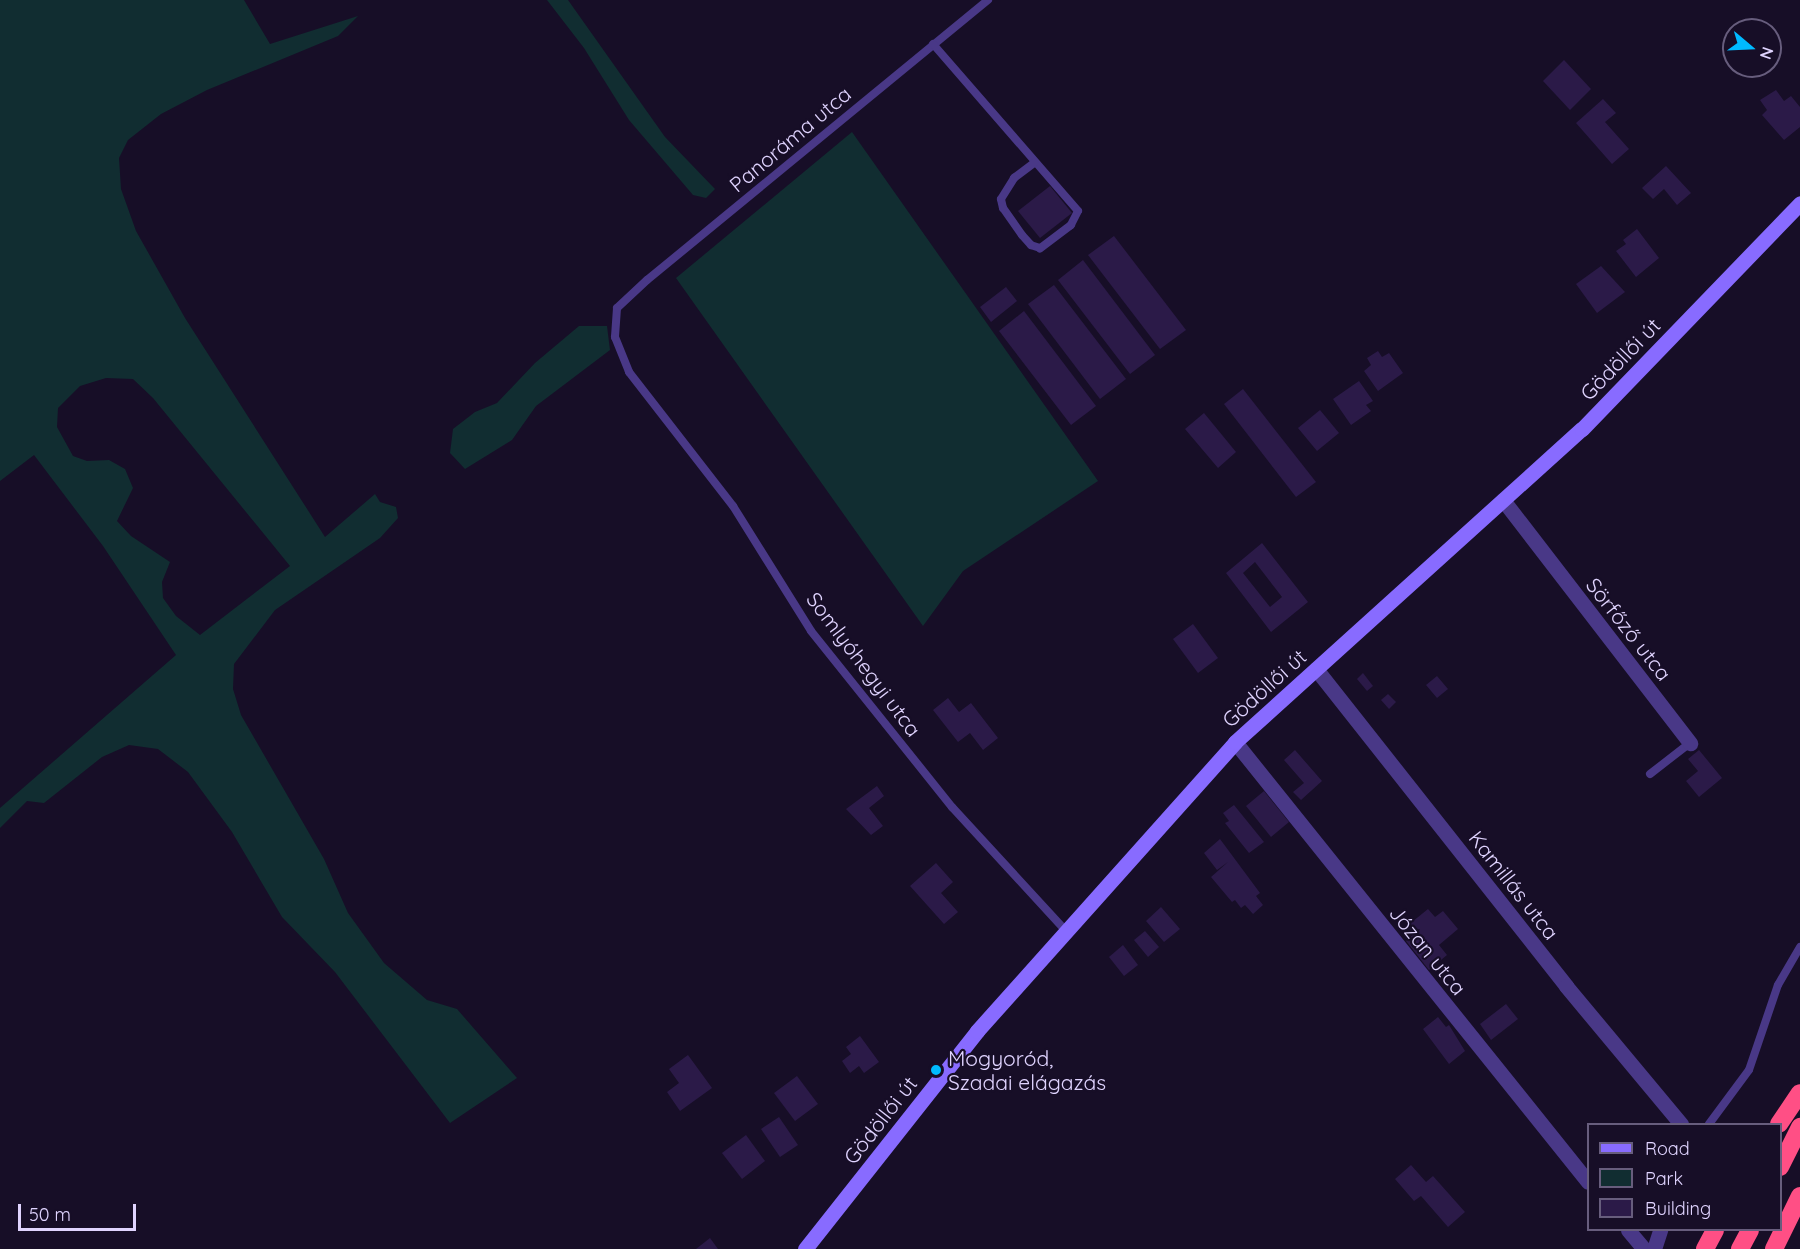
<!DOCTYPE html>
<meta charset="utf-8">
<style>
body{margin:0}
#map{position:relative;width:1800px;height:1249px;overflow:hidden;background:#170e27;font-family:Quicksand,sans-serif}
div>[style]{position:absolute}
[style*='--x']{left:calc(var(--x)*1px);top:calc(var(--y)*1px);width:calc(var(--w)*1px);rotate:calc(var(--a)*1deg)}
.green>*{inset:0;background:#112d31}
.building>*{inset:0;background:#2b1a48}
.service>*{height:8px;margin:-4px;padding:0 4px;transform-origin:4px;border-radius:4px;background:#493887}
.minor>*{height:15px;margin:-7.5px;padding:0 7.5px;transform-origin:7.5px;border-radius:7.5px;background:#493887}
.secondary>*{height:15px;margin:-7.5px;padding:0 7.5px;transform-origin:7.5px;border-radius:7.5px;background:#886bff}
.motorway>*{height:18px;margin:-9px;padding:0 9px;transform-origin:9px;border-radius:9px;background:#ff4f85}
.dots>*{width:16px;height:16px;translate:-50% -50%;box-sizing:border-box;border:3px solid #170e27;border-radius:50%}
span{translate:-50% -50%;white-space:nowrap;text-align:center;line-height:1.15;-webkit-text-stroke:4.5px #170e27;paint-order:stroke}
.street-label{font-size:21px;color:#e0d4ff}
.poi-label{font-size:21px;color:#e0d4ff}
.left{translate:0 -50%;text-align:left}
.legend{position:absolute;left:1587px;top:1123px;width:195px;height:108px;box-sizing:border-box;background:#170e27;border:2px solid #675d7d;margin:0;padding:8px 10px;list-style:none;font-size:18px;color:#e0d4ff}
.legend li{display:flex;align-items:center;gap:12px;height:30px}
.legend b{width:30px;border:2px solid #675d7d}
.north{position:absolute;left:1722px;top:18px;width:60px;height:60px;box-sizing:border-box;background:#170e27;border:2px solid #675d7d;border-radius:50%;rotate:109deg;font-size:16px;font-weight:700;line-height:24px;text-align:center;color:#e0d4ff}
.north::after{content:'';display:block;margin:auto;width:21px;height:27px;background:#00baff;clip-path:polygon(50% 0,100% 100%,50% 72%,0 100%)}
.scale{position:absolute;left:18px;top:1204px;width:118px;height:27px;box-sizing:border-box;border:3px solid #e0d4ff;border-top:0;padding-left:8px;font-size:18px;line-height:21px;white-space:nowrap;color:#e0d4ff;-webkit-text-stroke:4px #170e27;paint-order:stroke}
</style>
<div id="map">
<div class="green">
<div style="clip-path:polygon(evenodd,0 0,244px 0,270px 44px,358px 16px,338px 36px,207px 90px,161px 114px,128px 140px,119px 158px,121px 189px,136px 231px,185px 318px,325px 537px,375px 494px,380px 502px,396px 507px,398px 518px,380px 538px,275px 610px,234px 664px,233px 689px,241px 715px,324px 859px,348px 913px,384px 963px,427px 1000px,457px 1009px,517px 1078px,450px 1123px,335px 972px,282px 917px,232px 832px,188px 772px,158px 749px,129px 745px,102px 757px,44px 803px,27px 801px,0 828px,0 808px,176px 655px,103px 546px,34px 455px,0 481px,0 0,106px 378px,133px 379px,153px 398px,290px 566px,200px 635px,176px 616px,163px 598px,162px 582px,170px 562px,131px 536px,117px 521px,133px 488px,125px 469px,109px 460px,87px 461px,73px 456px,57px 427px,58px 408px,80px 386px,106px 378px)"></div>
<div style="clip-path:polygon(547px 0,568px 0,665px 137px,715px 189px,706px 198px,693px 195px,629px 120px,584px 48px)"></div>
<div style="clip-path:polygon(852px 132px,1098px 481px,963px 571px,923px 626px,676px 278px)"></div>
<div style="clip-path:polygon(579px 326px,607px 326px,610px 350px,536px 406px,512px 440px,465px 469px,450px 453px,453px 429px,475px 412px,497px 403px,535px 363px)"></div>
</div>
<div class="building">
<div style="clip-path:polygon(1564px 60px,1591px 89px,1570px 110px,1543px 81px)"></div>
<div style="clip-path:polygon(1776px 90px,1784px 101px,1791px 96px,1800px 107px,1800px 127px,1784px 140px,1762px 115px,1767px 110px,1760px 100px)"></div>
<div style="clip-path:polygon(1603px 99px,1616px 113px,1605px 122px,1629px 149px,1612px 164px,1576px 123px)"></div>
<div style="clip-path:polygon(1666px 166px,1691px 193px,1677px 205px,1664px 189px,1653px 199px,1642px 188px)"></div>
<div style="clip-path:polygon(1050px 186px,1072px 213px,1040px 238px,1018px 211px)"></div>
<div style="clip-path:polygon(1637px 229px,1659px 258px,1636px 277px,1616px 251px,1626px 244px,1623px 240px)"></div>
<div style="clip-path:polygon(1114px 236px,1186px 330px,1160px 349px,1088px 255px)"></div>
<div style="clip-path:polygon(1083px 260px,1155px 355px,1130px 374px,1058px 280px)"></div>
<div style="clip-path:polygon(1601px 266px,1625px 292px,1597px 313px,1576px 284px)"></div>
<div style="clip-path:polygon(1054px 285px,1126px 379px,1100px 399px,1028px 304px)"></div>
<div style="clip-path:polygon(1006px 287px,1017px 301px,991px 322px,980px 307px)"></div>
<div style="clip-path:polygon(1024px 311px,1096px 406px,1071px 425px,999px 331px)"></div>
<div style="clip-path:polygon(1378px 351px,1382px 357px,1389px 353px,1403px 373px,1378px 391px,1364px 371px,1371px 365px,1367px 358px)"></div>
<div style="clip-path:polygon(1359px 381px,1373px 401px,1366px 405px,1371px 411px,1351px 425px,1333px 399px)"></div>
<div style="clip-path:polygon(1243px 389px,1316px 482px,1296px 497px,1224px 404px)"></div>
<div style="clip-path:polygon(1320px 410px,1339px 433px,1317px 451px,1298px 428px)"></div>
<div style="clip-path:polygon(1204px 413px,1236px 452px,1218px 468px,1185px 429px)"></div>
<div style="clip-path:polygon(evenodd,1262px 543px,1308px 602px,1271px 632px,1226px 573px,1262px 543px,1255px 562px,1282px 597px,1270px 607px,1243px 573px,1255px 562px)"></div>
<div style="clip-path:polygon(1193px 624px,1218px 658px,1198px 673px,1173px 639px)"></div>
<div style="clip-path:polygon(1363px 673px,1373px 686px,1367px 691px,1357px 679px)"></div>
<div style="clip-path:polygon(1437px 676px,1448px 689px,1437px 698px,1426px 685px)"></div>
<div style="clip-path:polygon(1388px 694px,1396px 702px,1389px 709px,1381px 700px)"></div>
<div style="clip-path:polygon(948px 698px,959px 712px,971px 703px,998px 738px,983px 750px,970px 733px,958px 742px,933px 710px)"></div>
<div style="clip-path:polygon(1295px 750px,1322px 781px,1301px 800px,1293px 792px,1304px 783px,1284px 760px)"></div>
<div style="clip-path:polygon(1699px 750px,1722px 778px,1699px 797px,1686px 781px,1698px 771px,1688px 759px)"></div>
<div style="clip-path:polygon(877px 786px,884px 796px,869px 808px,883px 826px,871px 835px,846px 809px)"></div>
<div style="clip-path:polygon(1264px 791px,1289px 822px,1271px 837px,1246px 806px)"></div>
<div style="clip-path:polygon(1234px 805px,1264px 842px,1249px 853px,1225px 823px,1229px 821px,1223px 813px)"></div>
<div style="clip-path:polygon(1220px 839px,1260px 893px,1256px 896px,1263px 905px,1253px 914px,1245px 905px,1241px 908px,1235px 900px,1232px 902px,1211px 877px,1228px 862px,1217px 870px,1204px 853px)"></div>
<div style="clip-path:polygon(936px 863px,953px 882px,941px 893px,958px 912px,944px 924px,910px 886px)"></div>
<div style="clip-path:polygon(1161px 907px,1180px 929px,1164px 942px,1146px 921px)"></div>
<div style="clip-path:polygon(1428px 909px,1435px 917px,1443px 911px,1458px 929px,1439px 945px,1447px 955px,1429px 970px,1406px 941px,1414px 934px,1407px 926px)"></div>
<div style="clip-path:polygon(1145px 931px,1159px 947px,1148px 957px,1134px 940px)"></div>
<div style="clip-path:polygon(1123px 945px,1138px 965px,1124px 976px,1109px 957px)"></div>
<div style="clip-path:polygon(1506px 1004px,1518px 1019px,1491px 1040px,1480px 1024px)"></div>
<div style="clip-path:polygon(1438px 1017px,1446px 1027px,1449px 1025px,1465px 1051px,1449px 1064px,1423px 1029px)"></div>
<div style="clip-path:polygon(860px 1036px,879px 1062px,864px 1073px,859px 1066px,850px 1073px,842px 1061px,851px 1054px,846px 1047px)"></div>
<div style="clip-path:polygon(688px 1055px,712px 1088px,680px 1111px,667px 1092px,679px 1083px,669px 1069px)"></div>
<div style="clip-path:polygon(797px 1076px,818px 1104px,795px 1121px,774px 1093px)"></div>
<div style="clip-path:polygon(779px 1117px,798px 1145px,780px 1157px,761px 1129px)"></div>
<div style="clip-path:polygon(746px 1135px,765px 1161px,742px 1179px,722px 1153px)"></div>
<div style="clip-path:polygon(1411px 1165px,1426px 1182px,1433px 1176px,1465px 1212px,1448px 1227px,1421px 1196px,1414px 1201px,1395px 1179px)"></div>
<div style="clip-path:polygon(710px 1238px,718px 1249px,696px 1249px)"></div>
</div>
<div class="service">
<div style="--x:988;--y:0;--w:441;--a:140.6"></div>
<div style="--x:647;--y:280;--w:41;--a:137"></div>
<div style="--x:617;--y:308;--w:29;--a:94"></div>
<div style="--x:615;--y:337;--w:38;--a:68"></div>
<div style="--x:629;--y:372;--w:170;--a:52.2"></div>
<div style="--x:733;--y:506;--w:147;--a:58"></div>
<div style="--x:811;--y:631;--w:226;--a:51.3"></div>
<div style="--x:952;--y:807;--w:167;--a:47.4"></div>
<div style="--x:933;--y:44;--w:221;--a:49"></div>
<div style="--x:1078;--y:211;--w:16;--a:117"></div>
<div style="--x:1071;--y:225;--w:39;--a:143"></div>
<div style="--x:1040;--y:248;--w:9;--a:-162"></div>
<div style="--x:1031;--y:245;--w:13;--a:-132"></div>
<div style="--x:1022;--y:235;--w:33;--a:-125"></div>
<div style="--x:1003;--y:208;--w:9;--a:-103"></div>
<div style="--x:1001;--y:199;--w:25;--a:-58"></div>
<div style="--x:1014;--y:178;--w:25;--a:-37"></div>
<div style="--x:1650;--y:774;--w:51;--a:-37.8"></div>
<div style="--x:1709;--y:1124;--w:67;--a:-53.5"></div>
<div style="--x:1749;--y:1070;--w:90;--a:-71.2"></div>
<div style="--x:1778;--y:985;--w:44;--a:-59.9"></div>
</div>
<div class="minor">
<div style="--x:1503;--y:500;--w:307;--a:52.4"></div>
<div style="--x:1316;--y:669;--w:404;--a:51.7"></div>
<div style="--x:1566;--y:986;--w:180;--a:50.2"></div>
<div style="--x:1235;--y:742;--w:564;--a:51.26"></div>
<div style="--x:1628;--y:1230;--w:25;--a:50"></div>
<div style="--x:1654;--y:1249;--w:20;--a:-72"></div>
</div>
<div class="secondary">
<div style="--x:805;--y:1249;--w:278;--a:-51.7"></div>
<div style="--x:977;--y:1031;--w:387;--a:-48.2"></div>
<div style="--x:1235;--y:742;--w:467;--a:-42.1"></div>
<div style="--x:1582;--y:429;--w:314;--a:-46"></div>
</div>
<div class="motorway">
<div style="--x:1779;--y:1124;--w:37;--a:-56"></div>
<div style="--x:1780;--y:1167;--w:45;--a:-63.4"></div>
<div style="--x:1705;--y:1249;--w:21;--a:-62"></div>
<div style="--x:1740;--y:1249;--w:21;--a:-62"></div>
<div style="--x:1774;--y:1249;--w:59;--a:-63.9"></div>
</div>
<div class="dots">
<div style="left:936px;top:1070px;background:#00baff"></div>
</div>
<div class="street-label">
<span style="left:790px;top:139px;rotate:-40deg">Panoráma utca</span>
<span style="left:1620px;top:359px;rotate:-46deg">Gödöllői út</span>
<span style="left:1629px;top:629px;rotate:52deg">Sörfőző utca</span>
<span style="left:864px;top:664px;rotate:53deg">Somlyóhegyi utca</span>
<span style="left:1264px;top:688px;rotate:-42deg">Gödöllői út</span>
<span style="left:1514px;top:885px;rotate:52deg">Kamillás utca</span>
<span style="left:1428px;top:950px;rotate:51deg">Józan utca</span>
<span style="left:880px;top:1120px;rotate:-52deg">Gödöllői út</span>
</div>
<div class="poi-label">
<span class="left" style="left:948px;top:1070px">Mogyoród,<br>Szadai elágazás</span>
</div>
<ul class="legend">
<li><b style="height:8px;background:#886bff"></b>Road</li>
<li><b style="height:16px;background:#112d31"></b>Park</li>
<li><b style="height:16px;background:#2b1a48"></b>Building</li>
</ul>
<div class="north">N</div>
<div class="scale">50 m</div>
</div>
